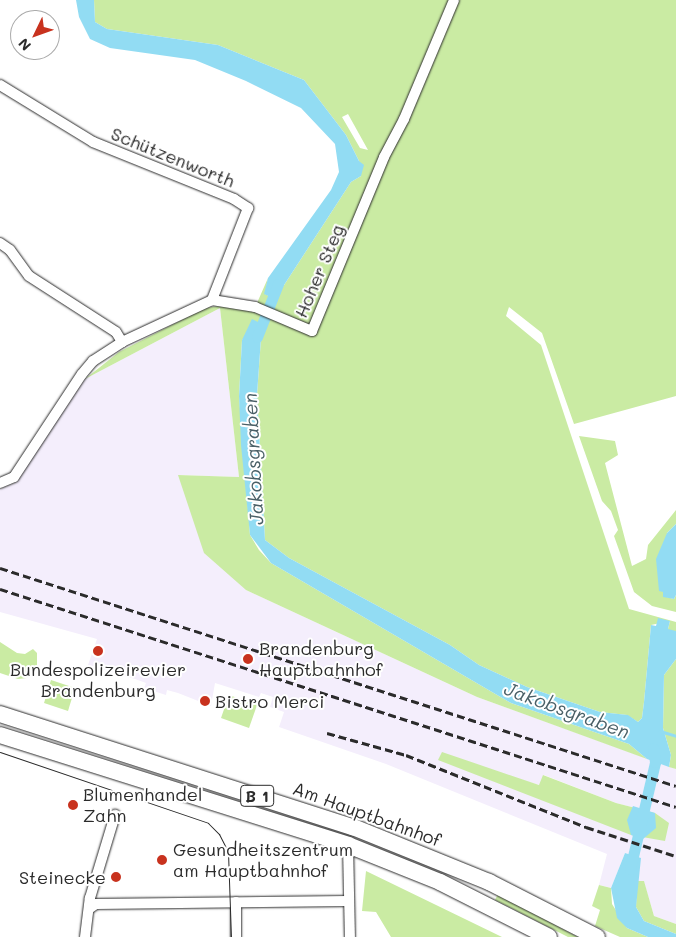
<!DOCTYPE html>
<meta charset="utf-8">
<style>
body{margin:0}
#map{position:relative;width:676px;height:937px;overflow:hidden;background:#fff;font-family:Mali,sans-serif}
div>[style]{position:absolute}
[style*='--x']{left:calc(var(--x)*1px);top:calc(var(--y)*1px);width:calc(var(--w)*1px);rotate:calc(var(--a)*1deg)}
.built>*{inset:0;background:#f4eefc}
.green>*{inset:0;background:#caeba3}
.water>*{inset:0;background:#92dcf3}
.stream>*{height:3px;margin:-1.5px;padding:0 1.5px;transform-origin:1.5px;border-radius:1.5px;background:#92dcf3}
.canal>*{height:11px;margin:-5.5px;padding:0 5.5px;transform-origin:5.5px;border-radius:5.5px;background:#92dcf3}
.roads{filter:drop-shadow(0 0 1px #2b2b2b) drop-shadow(0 0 1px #2b2b2b)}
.street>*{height:10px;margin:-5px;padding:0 5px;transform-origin:5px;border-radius:5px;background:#fff}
.primary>*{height:16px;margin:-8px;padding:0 8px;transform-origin:8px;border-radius:8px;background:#fff}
.tram>*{height:1px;margin:-0.5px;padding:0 0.5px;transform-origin:0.5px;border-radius:0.5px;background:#2b2b2b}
.rail>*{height:3px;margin-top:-1.5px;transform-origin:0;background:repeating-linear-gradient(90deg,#2b2b2b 0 8px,transparent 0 12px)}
.dots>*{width:14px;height:14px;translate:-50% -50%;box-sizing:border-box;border:2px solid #fff;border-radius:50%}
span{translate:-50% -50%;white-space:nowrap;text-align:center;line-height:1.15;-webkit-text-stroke:4px #fff;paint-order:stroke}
.shield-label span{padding:1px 4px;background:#fff;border:1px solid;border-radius:4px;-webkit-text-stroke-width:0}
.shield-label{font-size:16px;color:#2b2b2b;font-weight:700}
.street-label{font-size:18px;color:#2b2b2b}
.poi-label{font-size:18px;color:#2b2b2b}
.left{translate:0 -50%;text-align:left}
.right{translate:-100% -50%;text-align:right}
.water-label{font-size:19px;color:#4a6067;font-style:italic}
.north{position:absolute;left:10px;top:10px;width:50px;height:50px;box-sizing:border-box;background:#fff;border:1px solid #aaa;border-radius:50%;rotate:228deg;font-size:14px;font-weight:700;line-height:20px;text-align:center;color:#2b2b2b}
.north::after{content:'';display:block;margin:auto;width:18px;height:22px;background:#c8321e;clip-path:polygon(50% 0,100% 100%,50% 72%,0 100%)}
</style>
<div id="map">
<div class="built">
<div style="clip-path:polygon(evenodd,220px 308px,239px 477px,179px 475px,246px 590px,477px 697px,676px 769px,676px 924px,654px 916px,644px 882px,637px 881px,640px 858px,625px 853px,611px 888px,599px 885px,607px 854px,386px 764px,279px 727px,284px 712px,270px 707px,273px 697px,261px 693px,259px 697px,215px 683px,211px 706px,178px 693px,167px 690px,166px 695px,144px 688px,146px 683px,135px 679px,88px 665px,97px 639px,0 612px,0 489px,15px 483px,85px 379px,220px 308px,438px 759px,540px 785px,544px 775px,616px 803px,655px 813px,643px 839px,438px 759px)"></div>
</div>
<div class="green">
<div style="clip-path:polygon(evenodd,94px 0,676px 0,676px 396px,574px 424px,542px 333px,509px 307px,506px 316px,541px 345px,629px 609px,676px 622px,676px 769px,669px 767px,671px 755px,663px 728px,664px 675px,676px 659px,668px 629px,670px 621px,651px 625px,644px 702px,642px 718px,638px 722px,627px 715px,600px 712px,527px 687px,479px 665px,450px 645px,289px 558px,265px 540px,257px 395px,262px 324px,242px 340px,239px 396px,250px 535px,259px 550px,271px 563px,511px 703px,629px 744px,647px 759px,477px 697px,246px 590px,204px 553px,178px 475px,239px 477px,220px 308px,85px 379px,119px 352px,205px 308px,226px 305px,274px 317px,275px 309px,257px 303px,268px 278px,265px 294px,275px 299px,351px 182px,361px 176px,359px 161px,346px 135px,304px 80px,218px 45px,107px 29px,95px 22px,94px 0,348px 114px,368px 150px,360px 148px,342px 117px,348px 114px)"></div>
<div style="clip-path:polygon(579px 436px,615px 441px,618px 455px,605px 463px,632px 566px,646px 559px,648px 545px,676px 510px,676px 524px,667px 533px,663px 596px,674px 599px,676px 595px,676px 612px,652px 606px,634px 592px,614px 536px,618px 530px,611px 511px,602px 501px)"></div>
<div style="clip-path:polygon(0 642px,17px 653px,25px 654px,33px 649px,37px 653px,37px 665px,27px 678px,18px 679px,0 673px)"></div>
<div style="clip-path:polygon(51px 680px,75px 688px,68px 711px,44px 703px)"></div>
<div style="clip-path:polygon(229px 695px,257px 705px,249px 728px,221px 718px)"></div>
<div style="clip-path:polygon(442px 752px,539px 785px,543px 775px,616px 803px,655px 813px,669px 823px,665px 841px,631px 835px,438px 760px)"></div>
<div style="clip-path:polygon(366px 871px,502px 937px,391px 937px,376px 912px,362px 911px)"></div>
<div style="clip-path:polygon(637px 881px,644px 881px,654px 916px,676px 924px,676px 934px,644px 921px,636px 907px)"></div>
<div style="clip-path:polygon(599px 885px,611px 888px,612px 904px,627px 928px,648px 937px,620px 937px,595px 926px,600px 910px,592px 906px)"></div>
<div style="clip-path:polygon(498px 894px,572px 934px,578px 937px,568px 937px,495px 900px)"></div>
</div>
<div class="water">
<div style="clip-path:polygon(76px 0,94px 0,95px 22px,107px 29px,218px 45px,304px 80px,346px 135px,359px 161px,364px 165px,361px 176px,351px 182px,275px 299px,264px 294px,268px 278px,331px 190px,339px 172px,335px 144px,301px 108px,246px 81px,195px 60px,110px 48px,90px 39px,79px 17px)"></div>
<div style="clip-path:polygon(252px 319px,262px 324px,257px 395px,265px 540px,289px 558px,450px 645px,479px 665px,527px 687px,600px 712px,628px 715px,638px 722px,642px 718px,644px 702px,651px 625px,656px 626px,658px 618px,670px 621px,668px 629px,676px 631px,676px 659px,664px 675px,663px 728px,671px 755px,669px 767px,647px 759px,629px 744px,511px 703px,271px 563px,250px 535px,241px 445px,239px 396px,242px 340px)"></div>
<div style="clip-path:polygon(676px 524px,676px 595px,674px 599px,663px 597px,663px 592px,659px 591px,656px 559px,667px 533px)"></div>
<div style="clip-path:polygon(633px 806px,655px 813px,656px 828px,643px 839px,631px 835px,627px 820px)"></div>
<div style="clip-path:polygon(625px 853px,641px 858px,636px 907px,644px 921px,676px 934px,676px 937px,648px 937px,627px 928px,617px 918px,611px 888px)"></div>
</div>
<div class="stream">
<div style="--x:660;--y:731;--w:17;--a:17"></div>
</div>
<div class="canal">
<div style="--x:257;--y:337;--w:57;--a:-68.4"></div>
<div style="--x:630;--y:869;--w:110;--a:-76.8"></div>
<div style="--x:655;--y:762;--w:14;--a:-98"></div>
</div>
<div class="roads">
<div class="street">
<div style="--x:0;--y:85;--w:109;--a:31.5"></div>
<div style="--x:93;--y:142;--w:152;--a:22"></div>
<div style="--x:234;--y:199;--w:17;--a:33"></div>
<div style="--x:248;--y:208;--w:99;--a:111.4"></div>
<div style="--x:0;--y:243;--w:12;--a:35"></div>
<div style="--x:10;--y:250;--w:32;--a:54"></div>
<div style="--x:29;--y:276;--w:103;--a:32.8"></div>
<div style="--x:116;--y:332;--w:12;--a:59"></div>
<div style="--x:0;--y:483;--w:15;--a:-23"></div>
<div style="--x:14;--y:477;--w:123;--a:-56.6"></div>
<div style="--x:82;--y:374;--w:17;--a:-50"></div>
<div style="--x:93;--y:361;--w:35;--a:-33"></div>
<div style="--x:122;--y:342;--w:99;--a:-25"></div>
<div style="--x:212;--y:300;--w:44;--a:9.2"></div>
<div style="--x:255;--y:307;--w:62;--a:22.8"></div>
<div style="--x:312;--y:331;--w:188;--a:-67.5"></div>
<div style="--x:384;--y:157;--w:43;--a:-62.2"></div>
<div style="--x:404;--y:119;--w:129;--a:-67.2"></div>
<div style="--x:348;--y:845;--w:92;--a:88.8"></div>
<div style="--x:90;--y:908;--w:7;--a:-34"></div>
<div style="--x:96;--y:904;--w:251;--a:-0.7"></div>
<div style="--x:85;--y:937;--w:39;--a:-83"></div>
<div style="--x:90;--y:898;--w:87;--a:-73.2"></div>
<div style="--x:236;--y:937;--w:35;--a:-90"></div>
</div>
<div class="primary">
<div style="--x:0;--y:714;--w:371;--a:17.8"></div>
<div style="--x:353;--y:827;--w:147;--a:22"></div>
<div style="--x:489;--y:882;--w:121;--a:27"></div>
<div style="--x:0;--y:735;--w:365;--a:17.5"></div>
<div style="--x:348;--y:845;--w:99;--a:21.9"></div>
<div style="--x:440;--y:882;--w:122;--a:26.8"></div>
</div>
</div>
<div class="tram">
<div style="--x:0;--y:752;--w:220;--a:18.8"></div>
<div style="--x:208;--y:823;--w:16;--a:45"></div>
<div style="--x:219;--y:834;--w:20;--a:63"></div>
<div style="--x:228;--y:852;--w:85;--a:88"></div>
</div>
<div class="rail">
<div style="--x:0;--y:568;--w:710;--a:17.87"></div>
<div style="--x:0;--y:589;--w:710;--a:17.87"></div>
<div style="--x:327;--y:733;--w:82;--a:15.6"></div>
<div style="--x:406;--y:755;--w:194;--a:21.8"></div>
<div style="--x:586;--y:827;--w:95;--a:17.9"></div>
</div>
<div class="dots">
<div style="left:98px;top:651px;background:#c8321e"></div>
<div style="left:248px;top:659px;background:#c8321e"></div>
<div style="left:205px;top:701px;background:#c8321e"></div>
<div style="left:73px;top:805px;background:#c8321e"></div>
<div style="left:162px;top:860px;background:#c8321e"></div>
<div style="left:116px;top:877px;background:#c8321e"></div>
</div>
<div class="shield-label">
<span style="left:257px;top:796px">B 1</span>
</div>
<div class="street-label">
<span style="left:173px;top:157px;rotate:22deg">Schützenworth</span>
<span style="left:319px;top:271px;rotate:-67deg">Hoher Steg</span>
<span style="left:367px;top:814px;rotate:20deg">Am Hauptbahnhof</span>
</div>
<div class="poi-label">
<span class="left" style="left:259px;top:659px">Brandenburg<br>Hauptbahnhof</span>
<span style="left:98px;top:680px">Bundespolizeirevier<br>Brandenburg</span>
<span class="left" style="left:215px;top:701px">Bistro Merci</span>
<span class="left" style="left:83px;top:805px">Blumenhandel<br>Zahn</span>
<span class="left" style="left:173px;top:860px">Gesundheitszentrum<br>am Hauptbahnhof</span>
<span class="right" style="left:106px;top:877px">Steinecke</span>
</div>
<div class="water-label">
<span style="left:253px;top:459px;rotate:-93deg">Jakobsgraben</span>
<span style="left:567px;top:710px;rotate:20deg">Jakobsgraben</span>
</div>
<div class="north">N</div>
</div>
